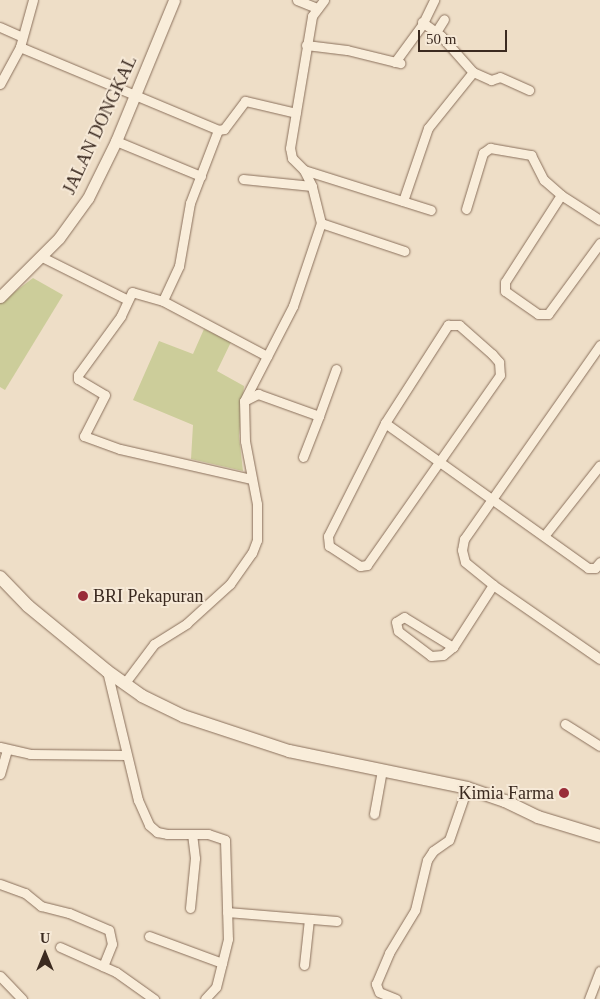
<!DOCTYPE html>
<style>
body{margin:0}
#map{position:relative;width:600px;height:999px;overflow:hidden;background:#eedec7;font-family:"Times New Roman",serif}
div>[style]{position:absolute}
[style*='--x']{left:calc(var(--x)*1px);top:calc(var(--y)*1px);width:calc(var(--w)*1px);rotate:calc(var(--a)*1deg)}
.green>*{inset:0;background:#cccd9a}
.roads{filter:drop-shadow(0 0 1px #8a705c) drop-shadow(0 0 1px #8a705c)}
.minor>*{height:9px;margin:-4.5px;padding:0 4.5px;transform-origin:4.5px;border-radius:4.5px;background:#f9edda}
.tertiary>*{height:11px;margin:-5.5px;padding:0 5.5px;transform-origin:5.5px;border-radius:5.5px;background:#f9edda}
.secondary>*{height:12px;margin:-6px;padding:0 6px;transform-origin:6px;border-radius:6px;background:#f9edda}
.dots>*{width:14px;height:14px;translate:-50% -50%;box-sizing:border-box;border:2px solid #f6e9d7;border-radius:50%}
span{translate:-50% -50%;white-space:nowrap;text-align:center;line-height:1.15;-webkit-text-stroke:4px #f6e9d7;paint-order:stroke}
.street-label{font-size:18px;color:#3b2a20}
.poi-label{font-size:18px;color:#3b2a20}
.left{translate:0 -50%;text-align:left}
.right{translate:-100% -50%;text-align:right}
.north{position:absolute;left:20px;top:929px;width:50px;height:50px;-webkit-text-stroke:4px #f6e9d7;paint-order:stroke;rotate:0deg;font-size:14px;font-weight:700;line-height:20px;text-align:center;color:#3b2a20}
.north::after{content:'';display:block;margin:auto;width:18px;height:22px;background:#3b2a20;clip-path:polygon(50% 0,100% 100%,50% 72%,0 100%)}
.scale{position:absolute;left:418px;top:30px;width:89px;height:22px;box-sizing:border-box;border:2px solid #3b2a20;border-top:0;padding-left:6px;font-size:15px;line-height:18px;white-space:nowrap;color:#3b2a20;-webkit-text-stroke:4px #f6e9d7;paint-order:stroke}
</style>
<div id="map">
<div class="green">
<div style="clip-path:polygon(33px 278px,63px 295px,5px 390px,0 387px,0 303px)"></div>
<div style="clip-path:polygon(204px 329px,231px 342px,217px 371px,244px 386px,239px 436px,243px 471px,191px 459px,193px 425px,133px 400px,159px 341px,193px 354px)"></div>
</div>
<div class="roads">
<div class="minor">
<div style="--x:33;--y:0;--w:49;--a:105.5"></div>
<div style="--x:20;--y:47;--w:215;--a:22.7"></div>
<div style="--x:218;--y:130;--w:78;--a:111"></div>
<div style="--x:190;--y:203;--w:64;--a:99.9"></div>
<div style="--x:179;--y:266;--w:38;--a:115"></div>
<div style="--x:163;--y:301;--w:32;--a:-164"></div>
<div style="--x:132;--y:292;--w:26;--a:115"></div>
<div style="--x:121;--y:316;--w:73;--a:126.1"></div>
<div style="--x:78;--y:375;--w:4;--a:90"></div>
<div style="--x:78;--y:379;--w:31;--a:31"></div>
<div style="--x:105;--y:395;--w:46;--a:117.1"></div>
<div style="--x:84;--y:436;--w:38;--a:20"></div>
<div style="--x:120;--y:449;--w:134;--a:12.9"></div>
<div style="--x:297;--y:0;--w:22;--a:22"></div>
<div style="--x:422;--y:22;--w:24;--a:36"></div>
<div style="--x:441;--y:36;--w:48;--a:48.4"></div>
<div style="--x:473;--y:72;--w:20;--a:24"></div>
<div style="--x:491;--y:80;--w:9;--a:-18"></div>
<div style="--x:500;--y:77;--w:32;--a:24"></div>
<div style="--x:0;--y:27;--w:24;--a:24"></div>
<div style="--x:436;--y:32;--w:15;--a:-58"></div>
<div style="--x:306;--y:45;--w:41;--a:7"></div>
<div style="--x:347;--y:50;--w:55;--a:13.8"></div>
<div style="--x:395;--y:62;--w:46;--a:-53.9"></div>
<div style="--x:422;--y:25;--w:28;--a:-64"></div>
<div style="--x:0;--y:84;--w:42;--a:-61.6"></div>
<div style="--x:218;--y:130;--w:6;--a:-9"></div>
<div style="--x:224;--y:129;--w:35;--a:-53"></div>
<div style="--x:245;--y:101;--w:52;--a:13.2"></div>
<div style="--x:116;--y:141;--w:92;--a:22.4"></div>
<div style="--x:304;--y:170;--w:133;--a:17.5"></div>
<div style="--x:243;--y:179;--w:69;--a:5.8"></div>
<div style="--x:561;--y:195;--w:103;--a:122.8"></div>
<div style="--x:505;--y:282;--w:9;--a:90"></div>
<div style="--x:505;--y:291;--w:40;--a:34.9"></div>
<div style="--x:538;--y:314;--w:10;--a:0"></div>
<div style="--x:548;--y:314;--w:88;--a:-53.8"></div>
<div style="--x:403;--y:201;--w:77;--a:-71.1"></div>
<div style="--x:428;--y:128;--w:72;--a:-51.2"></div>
<div style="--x:466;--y:209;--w:59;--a:-73.1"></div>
<div style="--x:483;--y:153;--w:9;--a:-36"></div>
<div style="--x:490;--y:148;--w:42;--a:9.7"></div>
<div style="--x:531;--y:155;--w:28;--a:63"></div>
<div style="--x:544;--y:180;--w:23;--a:41"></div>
<div style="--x:561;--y:195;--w:46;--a:32.7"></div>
<div style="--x:321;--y:223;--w:88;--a:18.6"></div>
<div style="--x:42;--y:257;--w:94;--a:26.6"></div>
<div style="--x:163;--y:301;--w:118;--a:27.9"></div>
<div style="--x:448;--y:325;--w:11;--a:0"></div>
<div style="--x:459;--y:325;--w:44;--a:41.3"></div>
<div style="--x:492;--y:354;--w:11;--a:49"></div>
<div style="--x:499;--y:362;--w:13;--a:86"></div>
<div style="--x:500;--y:375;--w:232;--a:125"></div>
<div style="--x:367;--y:565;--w:7;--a:172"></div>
<div style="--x:360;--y:566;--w:37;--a:-147"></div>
<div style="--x:329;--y:546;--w:10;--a:-96"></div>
<div style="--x:328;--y:536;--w:127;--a:-63.2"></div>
<div style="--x:385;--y:423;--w:117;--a:-57.3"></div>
<div style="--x:600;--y:345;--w:237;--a:125"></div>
<div style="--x:464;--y:539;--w:11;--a:100"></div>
<div style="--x:462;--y:550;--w:12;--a:76"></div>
<div style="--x:465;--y:562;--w:36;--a:39"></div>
<div style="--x:493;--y:585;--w:130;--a:34.7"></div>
<div style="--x:244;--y:401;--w:16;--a:-27"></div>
<div style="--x:258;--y:394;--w:65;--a:19.8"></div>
<div style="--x:319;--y:416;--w:44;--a:111.3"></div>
<div style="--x:319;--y:416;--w:50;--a:-70.1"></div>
<div style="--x:385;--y:423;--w:249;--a:35.5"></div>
<div style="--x:588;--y:568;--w:7;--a:0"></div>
<div style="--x:595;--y:568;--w:8;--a:-50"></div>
<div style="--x:544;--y:536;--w:90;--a:-51.7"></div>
<div style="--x:453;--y:647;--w:57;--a:-148.5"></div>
<div style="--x:404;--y:617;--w:9;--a:148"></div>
<div style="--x:396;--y:622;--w:9;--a:77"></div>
<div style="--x:398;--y:631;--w:41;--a:37.1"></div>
<div style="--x:431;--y:656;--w:12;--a:-5"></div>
<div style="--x:443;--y:655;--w:13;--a:-39"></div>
<div style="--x:453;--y:647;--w:74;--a:-57.2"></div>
<div style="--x:107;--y:671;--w:133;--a:76.5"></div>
<div style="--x:138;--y:800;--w:27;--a:66"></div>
<div style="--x:149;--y:825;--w:11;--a:41"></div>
<div style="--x:157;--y:832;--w:10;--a:11"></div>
<div style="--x:167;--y:834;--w:41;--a:0"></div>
<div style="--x:208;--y:834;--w:18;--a:19"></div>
<div style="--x:225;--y:840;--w:99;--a:88.3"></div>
<div style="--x:228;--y:939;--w:49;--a:104"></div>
<div style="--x:216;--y:987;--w:16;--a:133"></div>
<div style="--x:124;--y:684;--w:50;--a:-53.1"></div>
<div style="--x:154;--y:644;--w:39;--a:-32"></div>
<div style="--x:187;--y:623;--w:58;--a:-42.2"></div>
<div style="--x:230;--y:584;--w:38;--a:-55"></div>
<div style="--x:252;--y:553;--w:14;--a:-69"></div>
<div style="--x:257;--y:540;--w:36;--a:-90"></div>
<div style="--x:257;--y:504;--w:64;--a:-100.8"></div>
<div style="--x:245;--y:441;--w:40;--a:-91.4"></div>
<div style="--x:244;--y:401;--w:107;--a:-62.7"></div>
<div style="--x:293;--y:306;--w:88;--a:-71.4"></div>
<div style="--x:321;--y:223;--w:38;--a:-104"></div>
<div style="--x:312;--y:186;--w:18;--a:-117"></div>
<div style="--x:304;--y:170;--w:17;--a:-135"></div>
<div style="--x:292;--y:158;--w:10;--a:-101"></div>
<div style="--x:290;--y:148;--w:134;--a:-80.5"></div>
<div style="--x:312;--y:16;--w:20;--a:-53"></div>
<div style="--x:565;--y:724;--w:41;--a:32.2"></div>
<div style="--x:0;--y:747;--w:31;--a:13"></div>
<div style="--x:30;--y:754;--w:96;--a:0.6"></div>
<div style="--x:0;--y:774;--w:25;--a:-74"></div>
<div style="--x:374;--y:814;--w:45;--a:-79.7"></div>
<div style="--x:0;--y:884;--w:27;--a:20"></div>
<div style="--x:25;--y:893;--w:21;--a:39"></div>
<div style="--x:41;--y:906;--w:29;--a:14"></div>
<div style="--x:69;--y:913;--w:43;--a:23"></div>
<div style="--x:109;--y:930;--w:14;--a:78"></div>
<div style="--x:112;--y:944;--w:24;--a:112"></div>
<div style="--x:190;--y:908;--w:50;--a:-84.3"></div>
<div style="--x:195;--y:858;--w:24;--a:-97"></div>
<div style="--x:227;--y:912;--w:110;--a:4.7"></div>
<div style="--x:149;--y:936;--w:78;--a:20.3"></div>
<div style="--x:60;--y:947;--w:61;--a:24.1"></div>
<div style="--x:116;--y:972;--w:47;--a:35.4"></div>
<div style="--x:304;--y:965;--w:46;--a:-83.8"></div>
<div style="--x:0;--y:976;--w:32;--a:46"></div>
<div style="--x:396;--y:999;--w:18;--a:-158"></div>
<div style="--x:379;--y:992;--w:9;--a:-111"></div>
<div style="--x:376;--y:984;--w:34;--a:-67"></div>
<div style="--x:389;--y:953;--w:50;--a:-58.8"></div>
<div style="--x:415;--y:910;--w:51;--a:-76.5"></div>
<div style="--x:427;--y:860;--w:11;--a:-56"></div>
<div style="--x:433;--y:851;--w:19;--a:-35"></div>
<div style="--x:449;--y:840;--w:55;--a:-70.9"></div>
<div style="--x:589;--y:999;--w:30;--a:-69"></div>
</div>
<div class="tertiary">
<div style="--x:0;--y:297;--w:83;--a:-45"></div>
<div style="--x:59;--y:238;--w:49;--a:-54.1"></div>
<div style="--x:88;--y:198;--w:64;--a:-63.8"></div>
<div style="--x:116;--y:141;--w:152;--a:-67.6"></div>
</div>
<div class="secondary">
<div style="--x:0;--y:577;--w:40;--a:46"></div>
<div style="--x:28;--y:606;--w:102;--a:39.4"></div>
<div style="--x:107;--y:671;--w:43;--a:35.5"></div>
<div style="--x:142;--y:696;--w:46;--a:26"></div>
<div style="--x:183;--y:716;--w:112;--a:18.3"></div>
<div style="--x:289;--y:751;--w:182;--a:11.7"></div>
<div style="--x:467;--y:788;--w:40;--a:18.9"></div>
<div style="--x:505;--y:801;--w:37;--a:26"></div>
<div style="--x:538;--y:817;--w:65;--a:17"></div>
</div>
</div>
<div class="dots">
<div style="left:83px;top:596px;background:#992c38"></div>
<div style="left:564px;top:793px;background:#992c38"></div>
</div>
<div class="street-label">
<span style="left:100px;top:125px;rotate:-65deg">JALAN DONGKAL</span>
</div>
<div class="poi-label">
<span class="left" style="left:93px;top:596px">BRI Pekapuran</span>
<span class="right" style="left:554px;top:793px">Kimia Farma</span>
</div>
<div class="north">U</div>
<div class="scale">50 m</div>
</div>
